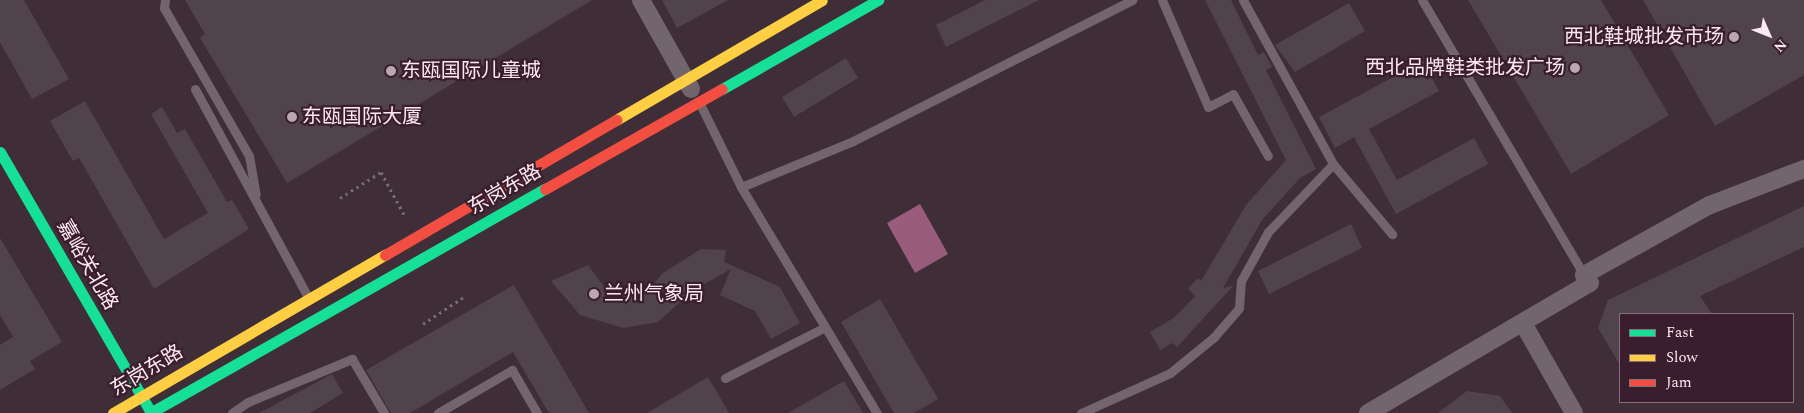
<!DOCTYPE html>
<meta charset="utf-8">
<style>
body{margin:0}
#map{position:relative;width:1804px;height:413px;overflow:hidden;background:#3f2e37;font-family:Spectral,"Noto Sans SC",serif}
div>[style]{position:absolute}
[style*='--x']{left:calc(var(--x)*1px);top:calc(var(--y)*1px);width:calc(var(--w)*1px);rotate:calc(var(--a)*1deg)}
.water>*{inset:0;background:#9a5c7d}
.building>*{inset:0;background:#51434a}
.path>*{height:3px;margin-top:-1.5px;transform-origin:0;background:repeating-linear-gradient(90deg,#796d73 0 2.5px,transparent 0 6.5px)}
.lane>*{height:9px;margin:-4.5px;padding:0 4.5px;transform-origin:4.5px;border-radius:4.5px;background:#72656c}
.street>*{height:18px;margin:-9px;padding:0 9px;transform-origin:9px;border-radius:9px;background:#72656c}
.fast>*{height:11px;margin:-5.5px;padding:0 5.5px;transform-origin:5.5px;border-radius:5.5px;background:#16e098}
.slow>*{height:11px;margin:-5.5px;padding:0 5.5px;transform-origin:5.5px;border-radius:5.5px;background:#ffcf43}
.jam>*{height:11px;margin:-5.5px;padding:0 5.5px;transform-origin:5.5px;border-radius:5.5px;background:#f24e42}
.dots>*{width:14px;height:14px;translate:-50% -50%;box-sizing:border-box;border:2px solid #3a1e2d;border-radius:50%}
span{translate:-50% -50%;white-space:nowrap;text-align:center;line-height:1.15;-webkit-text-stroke:4.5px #3a1e2d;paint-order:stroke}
.poi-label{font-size:20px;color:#fce8f1}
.right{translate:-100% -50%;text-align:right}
.left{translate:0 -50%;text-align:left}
.street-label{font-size:20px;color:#fce8f1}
.legend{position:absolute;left:1619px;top:313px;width:175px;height:90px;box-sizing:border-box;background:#3a1e2d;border:1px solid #886f7b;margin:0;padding:6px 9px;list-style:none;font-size:15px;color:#fce8f1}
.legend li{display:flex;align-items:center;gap:10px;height:25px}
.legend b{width:25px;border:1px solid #886f7b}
.north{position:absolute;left:1744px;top:10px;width:50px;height:50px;-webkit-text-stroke:4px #3a1e2d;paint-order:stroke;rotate:134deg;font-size:14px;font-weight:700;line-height:20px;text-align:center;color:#fce8f1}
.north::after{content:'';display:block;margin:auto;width:18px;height:22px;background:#fce8f1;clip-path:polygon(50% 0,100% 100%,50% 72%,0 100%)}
</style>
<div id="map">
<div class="water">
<div style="clip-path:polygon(920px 204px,948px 254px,915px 273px,887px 223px)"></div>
</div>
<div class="building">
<div style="clip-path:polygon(0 0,24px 0,69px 79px,32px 99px,0 42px)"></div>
<div style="clip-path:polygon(185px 0,592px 0,287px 183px,200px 38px,205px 34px)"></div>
<div style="clip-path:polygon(662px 0,728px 0,677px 28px)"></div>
<div style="clip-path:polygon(985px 0,1039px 0,946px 47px,936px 25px)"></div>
<div style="clip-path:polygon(1205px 0,1231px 0,1258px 55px,1264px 52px,1272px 67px,1266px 70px,1316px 169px,1300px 178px,1262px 220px,1223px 288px,1234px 285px,1177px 347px,1172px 343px,1160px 350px,1150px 332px,1175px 317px,1195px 296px,1188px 289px,1198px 278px,1201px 281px,1246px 205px,1286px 160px)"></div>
<div style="clip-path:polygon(1468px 0,1601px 0,1669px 115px,1571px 174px)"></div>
<div style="clip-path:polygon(1643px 0,1804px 0,1804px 75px,1715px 126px)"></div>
<div style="clip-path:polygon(1349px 3px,1365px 31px,1295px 72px,1275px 45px)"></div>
<div style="clip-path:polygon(846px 58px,858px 78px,794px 117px,782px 97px)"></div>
<div style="clip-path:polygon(1423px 61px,1439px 91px,1369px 129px,1397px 180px,1474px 138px,1488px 164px,1396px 214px,1354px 137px,1335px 148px,1319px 117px)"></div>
<div style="clip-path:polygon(85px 101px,164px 239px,208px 213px,151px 114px,162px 107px,177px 133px,185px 129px,227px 202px,232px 200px,249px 229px,154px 289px,79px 158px,73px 161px,50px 121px)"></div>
<div style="clip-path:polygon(1804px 206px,1804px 247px,1700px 296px,1712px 314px,1620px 314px,1620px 365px,1598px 328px,1608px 300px)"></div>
<div style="clip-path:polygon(1351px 224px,1362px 248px,1269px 294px,1258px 271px)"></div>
<div style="clip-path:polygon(0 238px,62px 342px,30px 361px,35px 369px,0 390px,0 345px,13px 337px,0 315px)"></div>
<div style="clip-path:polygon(701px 249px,726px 250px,724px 262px,780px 287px,800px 323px,771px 339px,755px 311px,720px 295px,731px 269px,692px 291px,658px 322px,623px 328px,580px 315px,551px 281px,588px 265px,603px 285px,634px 294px,649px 289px,663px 273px)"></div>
<div style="clip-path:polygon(514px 285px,589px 413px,549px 413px,513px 352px,410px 413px,391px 413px,366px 370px)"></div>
<div style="clip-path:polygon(880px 299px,938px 399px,914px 413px,894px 413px,841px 322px)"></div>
<div style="clip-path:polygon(332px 374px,343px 393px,310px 413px,259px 413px)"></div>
<div style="clip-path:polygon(708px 377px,729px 413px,647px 413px)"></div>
<div style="clip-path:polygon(844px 381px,863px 413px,788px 413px)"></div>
<div style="clip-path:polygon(1467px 391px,1500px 396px,1512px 413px,1438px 413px)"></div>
</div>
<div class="path">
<div style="--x:340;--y:198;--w:49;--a:-32.4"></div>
<div style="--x:381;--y:172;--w:52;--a:61.5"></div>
<div style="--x:423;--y:324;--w:49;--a:-33.4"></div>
</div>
<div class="lane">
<div style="--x:165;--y:0;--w:8;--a:97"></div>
<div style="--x:164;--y:8;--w:171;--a:60.1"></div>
<div style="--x:249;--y:156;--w:39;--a:80"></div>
<div style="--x:1162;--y:0;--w:116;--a:66.7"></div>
<div style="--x:1208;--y:107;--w:28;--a:-27"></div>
<div style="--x:1233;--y:94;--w:71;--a:60.6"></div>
<div style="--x:1243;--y:0;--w:187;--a:61.2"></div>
<div style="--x:1333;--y:164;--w:92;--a:49.9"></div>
<div style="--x:1422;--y:0;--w:319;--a:59.5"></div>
<div style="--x:195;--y:89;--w:234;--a:61.5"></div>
<div style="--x:700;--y:104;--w:93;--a:63.7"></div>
<div style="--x:741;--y:187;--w:264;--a:59"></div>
<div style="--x:741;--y:187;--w:121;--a:-22.3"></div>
<div style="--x:853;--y:141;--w:313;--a:-26.8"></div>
<div style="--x:725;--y:378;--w:112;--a:-27"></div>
<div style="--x:232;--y:413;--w:19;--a:-35"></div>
<div style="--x:248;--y:402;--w:113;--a:-22.5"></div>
<div style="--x:352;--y:359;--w:63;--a:59.3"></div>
<div style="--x:438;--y:413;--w:86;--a:-30.2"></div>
<div style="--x:512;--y:370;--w:50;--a:59.8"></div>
<div style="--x:1081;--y:413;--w:98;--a:-24.2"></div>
<div style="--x:1170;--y:373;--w:57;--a:-39.3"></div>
<div style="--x:1214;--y:337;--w:38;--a:-49"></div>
<div style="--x:1239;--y:308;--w:27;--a:-86"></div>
<div style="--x:1241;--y:281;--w:56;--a:-61.1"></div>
<div style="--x:1268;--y:232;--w:94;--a:-46.3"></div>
</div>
<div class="street">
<div style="--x:641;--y:0;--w:102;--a:60.7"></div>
<div style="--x:1524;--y:325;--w:101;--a:60.4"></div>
<div style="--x:1368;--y:413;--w:257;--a:-30.4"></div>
<div style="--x:1590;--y:283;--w:10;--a:-127"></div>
<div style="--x:1584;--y:275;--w:144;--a:-29.1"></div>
<div style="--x:1710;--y:205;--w:101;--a:-21"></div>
</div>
<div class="fast">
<div style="--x:722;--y:89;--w:180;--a:-29.7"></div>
<div style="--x:0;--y:152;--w:302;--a:59.9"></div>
<div style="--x:150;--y:413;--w:454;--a:-29.6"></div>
</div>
<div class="slow">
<div style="--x:616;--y:120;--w:238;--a:-30.2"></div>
<div style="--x:113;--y:413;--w:315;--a:-30.2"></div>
</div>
<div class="jam">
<div style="--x:545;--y:189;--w:203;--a:-29.5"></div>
<div style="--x:385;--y:255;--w:268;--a:-30.3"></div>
</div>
<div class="dots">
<div style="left:1734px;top:37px;background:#baa7b0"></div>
<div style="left:1575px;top:68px;background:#baa7b0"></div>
<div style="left:391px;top:71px;background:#baa7b0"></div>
<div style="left:292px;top:117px;background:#baa7b0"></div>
<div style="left:594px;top:294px;background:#baa7b0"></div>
</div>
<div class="poi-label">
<span class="right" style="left:1724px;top:37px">西北鞋城批发市场</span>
<span class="right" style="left:1565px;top:68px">西北品牌鞋类批发广场</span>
<span class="left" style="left:401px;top:71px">东瓯国际儿童城</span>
<span class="left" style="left:302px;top:117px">东瓯国际大厦</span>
<span class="left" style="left:604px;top:294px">兰州气象局</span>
</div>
<div class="street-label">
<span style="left:505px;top:190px;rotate:-30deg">东岗东路</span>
<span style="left:87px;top:265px;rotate:60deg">嘉峪关北路</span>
<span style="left:147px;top:371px;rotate:-31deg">东岗东路</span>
</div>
<ul class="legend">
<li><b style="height:6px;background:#16e098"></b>Fast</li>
<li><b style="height:6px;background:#ffcf43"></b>Slow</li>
<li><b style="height:6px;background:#f24e42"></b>Jam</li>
</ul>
<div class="north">N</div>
</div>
